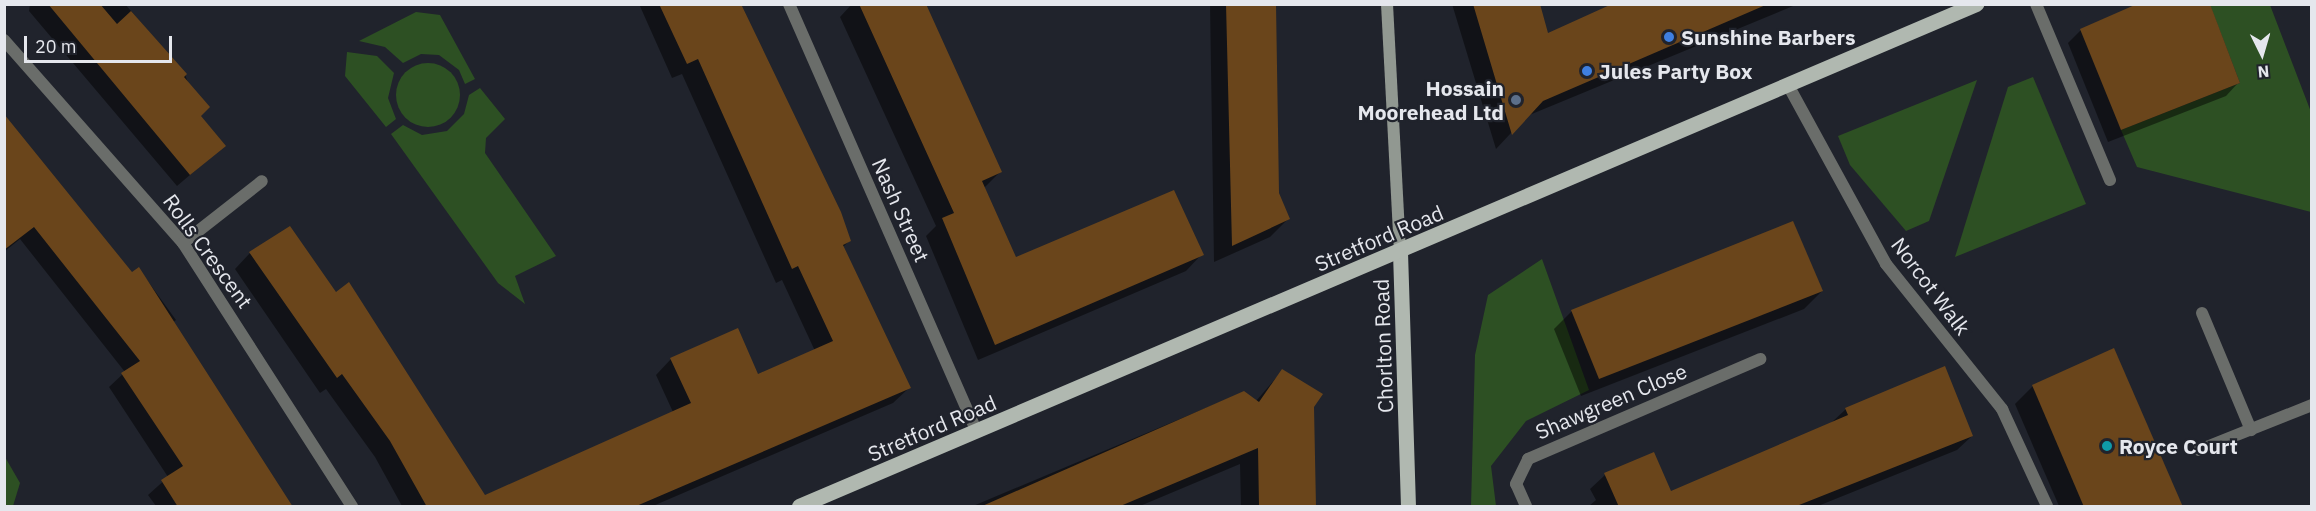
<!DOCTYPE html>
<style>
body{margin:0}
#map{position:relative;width:2316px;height:511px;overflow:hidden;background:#20232c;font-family:"IBM Plex Sans",sans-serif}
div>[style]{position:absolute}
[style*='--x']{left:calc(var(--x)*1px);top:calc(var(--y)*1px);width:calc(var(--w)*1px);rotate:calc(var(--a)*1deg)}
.green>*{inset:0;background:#2d5023}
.round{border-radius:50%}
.shadow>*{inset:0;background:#0007}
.building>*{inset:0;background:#6a451b}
.service>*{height:12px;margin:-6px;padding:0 6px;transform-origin:6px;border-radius:6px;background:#6a6d6a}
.pedestrian>*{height:12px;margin:-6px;padding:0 6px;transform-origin:6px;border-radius:6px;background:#6a6d6a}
.minor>*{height:12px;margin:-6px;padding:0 6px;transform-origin:6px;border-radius:6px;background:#6a6d6a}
.secondary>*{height:12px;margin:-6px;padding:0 6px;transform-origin:6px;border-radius:6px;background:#919891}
.primary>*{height:15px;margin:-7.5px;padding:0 7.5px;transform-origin:7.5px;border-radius:7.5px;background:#b0b8b0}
.dots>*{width:16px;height:16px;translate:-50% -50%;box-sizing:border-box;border:3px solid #20232c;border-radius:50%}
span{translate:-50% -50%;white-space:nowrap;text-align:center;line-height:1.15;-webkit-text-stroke:4.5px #20232c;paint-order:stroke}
.poi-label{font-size:21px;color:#e5e7ed;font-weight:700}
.left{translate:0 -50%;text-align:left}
.right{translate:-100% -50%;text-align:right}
.street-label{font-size:21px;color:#e5e7ed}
.frame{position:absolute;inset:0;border:6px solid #e5e7ed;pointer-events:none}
.north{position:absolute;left:2232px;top:24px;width:60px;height:60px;-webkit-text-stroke:4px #20232c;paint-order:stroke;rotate:175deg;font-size:16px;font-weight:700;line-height:24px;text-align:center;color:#e5e7ed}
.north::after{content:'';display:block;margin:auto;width:21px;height:27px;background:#e5e7ed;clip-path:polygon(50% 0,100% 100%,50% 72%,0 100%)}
.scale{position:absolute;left:24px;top:36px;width:148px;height:27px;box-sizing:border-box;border:3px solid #e5e7ed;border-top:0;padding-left:8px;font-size:18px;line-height:21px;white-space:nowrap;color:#e5e7ed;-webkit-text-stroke:4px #20232c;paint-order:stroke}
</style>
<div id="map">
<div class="green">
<div style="clip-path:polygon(2210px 5px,2270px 5px,2311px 112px,2311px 212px,2137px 167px,2121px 130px,2240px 83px)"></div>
<div style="clip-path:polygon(416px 12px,440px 15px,475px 79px,465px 84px,459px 70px,439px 55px,421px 54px,403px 63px,385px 47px,359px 41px)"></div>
<div style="clip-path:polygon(347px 52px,377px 56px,394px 73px,388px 98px,396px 119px,386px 127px,345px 76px)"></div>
<div class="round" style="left:396px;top:63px;width:64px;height:64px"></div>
<div style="clip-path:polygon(2033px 77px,2086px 204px,1955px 257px,2008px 87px)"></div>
<div style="clip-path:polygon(1977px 80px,1929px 221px,1906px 231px,1850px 165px,1838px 136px)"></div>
<div style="clip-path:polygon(480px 88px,505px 119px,486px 138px,485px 153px,556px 256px,515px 276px,525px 304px,498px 283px,391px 134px,403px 125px,422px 135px,447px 131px,464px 114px,469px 95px)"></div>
<div style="clip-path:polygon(1542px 259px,1589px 390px,1526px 421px,1491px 466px,1496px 506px,1471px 506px,1475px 355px,1488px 295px)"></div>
<div style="clip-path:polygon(5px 457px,20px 483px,13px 506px,5px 506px)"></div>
</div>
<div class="shadow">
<div style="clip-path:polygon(30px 4px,125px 4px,185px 74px,199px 116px,224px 146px,177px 186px,29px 11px)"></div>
<div style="clip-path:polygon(639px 4px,738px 4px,849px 241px,842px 248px,909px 388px,893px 403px,653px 506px,402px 506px,375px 457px,326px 389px,320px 393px,235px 269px,250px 253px,484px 496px,673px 412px,656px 375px,671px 359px,757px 376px,815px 351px,782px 280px,776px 283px,682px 74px,672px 78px)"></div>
<div style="clip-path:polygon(852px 4px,924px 4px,1000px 172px,983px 189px,1015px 259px,1202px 254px,1186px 271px,978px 360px,926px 236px,936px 226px,840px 17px)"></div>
<div style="clip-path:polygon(1210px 4px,1274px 4px,1278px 194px,1288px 219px,1270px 237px,1214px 262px)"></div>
<div style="clip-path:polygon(1452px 4px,1539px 4px,1547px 35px,1617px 4px,1798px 4px,1527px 116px,1496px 149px)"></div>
<div style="clip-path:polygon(2081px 30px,2238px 83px,2226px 96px,2108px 142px,2068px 43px)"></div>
<div style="clip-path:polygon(4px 117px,132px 274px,139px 269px,176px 320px,172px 323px,289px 506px,156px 506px,148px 495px,168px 477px,109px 387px,125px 372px,20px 239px,4px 252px)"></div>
<div style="clip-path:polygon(1822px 291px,1804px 309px,1581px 396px,1554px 329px,1572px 311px)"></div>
<div style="clip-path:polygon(1282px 371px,1313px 406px,1315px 506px,1241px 506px,1240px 464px,1140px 506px,973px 506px,1244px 392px,1256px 401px)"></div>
<div style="clip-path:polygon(2033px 386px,2182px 506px,2059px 506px,2015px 404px)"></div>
<div style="clip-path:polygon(1846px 409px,1972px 436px,1957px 450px,1818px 506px,1589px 506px,1596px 500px,1590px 489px,1605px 475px,1670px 493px,1831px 423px)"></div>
</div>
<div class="building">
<div style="clip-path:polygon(48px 4px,100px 4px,117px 24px,131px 11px,187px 74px,184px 77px,210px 107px,201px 116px,226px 146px,190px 175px)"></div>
<div style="clip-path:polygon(659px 4px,741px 4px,841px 212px,851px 241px,843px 245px,911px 388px,634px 507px,427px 507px,390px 441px,342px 374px,337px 378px,249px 252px,290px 226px,336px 292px,349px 282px,485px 495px,691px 403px,670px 358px,738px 328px,758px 374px,833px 341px,798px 266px,792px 269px,698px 59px,687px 64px)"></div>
<div style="clip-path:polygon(859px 4px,926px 4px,1002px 172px,982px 181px,1016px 257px,1174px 190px,1204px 255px,995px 345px,942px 218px,954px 213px)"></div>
<div style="clip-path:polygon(1226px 4px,1276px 4px,1279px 193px,1290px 219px,1232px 246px)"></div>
<div style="clip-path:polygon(1473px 4px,1540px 4px,1548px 33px,1612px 4px,1768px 4px,1543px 101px,1512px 135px)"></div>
<div style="clip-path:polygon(2137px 4px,2210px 4px,2240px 83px,2121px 130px,2080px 29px)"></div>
<div style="clip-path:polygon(4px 114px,132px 272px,139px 267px,293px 507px,178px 507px,161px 480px,183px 466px,121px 373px,140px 361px,34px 227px,4px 250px)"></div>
<div style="clip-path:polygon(1793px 221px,1823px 291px,1599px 379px,1571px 310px)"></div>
<div style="clip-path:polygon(2114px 348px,2183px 507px,2084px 507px,2032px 385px)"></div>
<div style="clip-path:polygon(1945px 366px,1973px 436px,1794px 507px,1619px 507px,1604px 473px,1654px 452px,1671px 491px,1848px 415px,1845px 408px)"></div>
<div style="clip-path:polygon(1282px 369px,1323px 394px,1314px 407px,1316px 507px,1259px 507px,1258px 448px,1118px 507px,980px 507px,1244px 391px,1259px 402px)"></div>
</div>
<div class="service">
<div style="--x:2036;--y:4;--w:191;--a:67.2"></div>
<div style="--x:183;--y:243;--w:100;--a:-38.1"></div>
<div style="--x:2202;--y:313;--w:127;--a:67.3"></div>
<div style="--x:2199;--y:450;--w:122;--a:-21.7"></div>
</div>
<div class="pedestrian">
<div style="--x:1788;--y:85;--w:204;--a:61.3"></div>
<div style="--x:1886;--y:264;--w:186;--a:51.3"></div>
<div style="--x:2002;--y:409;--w:107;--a:65.1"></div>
</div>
<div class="minor">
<div style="--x:789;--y:4;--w:467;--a:66.3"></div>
<div style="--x:4;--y:40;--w:271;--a:48.6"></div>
<div style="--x:183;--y:243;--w:313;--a:57.3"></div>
<div style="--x:1526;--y:506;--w:24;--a:-114"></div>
<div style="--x:1516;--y:484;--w:28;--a:-64"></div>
<div style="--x:1528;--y:459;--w:253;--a:-23.3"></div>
</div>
<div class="secondary">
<div style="--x:1387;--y:4;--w:248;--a:87"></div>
</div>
<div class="primary">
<div style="--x:1400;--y:252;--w:254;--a:88.2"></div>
<div style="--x:799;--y:506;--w:1280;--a:-23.1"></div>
</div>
<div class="dots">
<div style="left:1669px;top:37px;background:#3f7fe0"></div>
<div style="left:1587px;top:71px;background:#3f7fe0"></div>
<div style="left:1516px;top:100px;background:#5c6f8a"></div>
<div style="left:2107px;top:446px;background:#0f9aa8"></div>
</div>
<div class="poi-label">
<span class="left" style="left:1681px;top:37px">Sunshine Barbers</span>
<span class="left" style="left:1599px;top:71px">Jules Party Box</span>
<span class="right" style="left:1504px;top:100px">Hossain<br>Moorehead Ltd</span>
<span class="left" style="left:2119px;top:446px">Royce Court</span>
</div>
<div class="street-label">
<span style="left:901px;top:210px;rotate:66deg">Nash Street</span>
<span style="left:1379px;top:238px;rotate:-23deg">Stretford Road</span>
<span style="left:208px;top:251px;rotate:54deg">Rolls Crescent</span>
<span style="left:1931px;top:286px;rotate:53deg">Norcot Walk</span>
<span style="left:1383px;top:346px;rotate:-92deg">Chorlton Road</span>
<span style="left:1611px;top:401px;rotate:-23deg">Shawgreen Close</span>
<span style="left:932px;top:428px;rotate:-23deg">Stretford Road</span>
</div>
<div class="frame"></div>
<div class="north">N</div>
<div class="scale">20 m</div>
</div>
